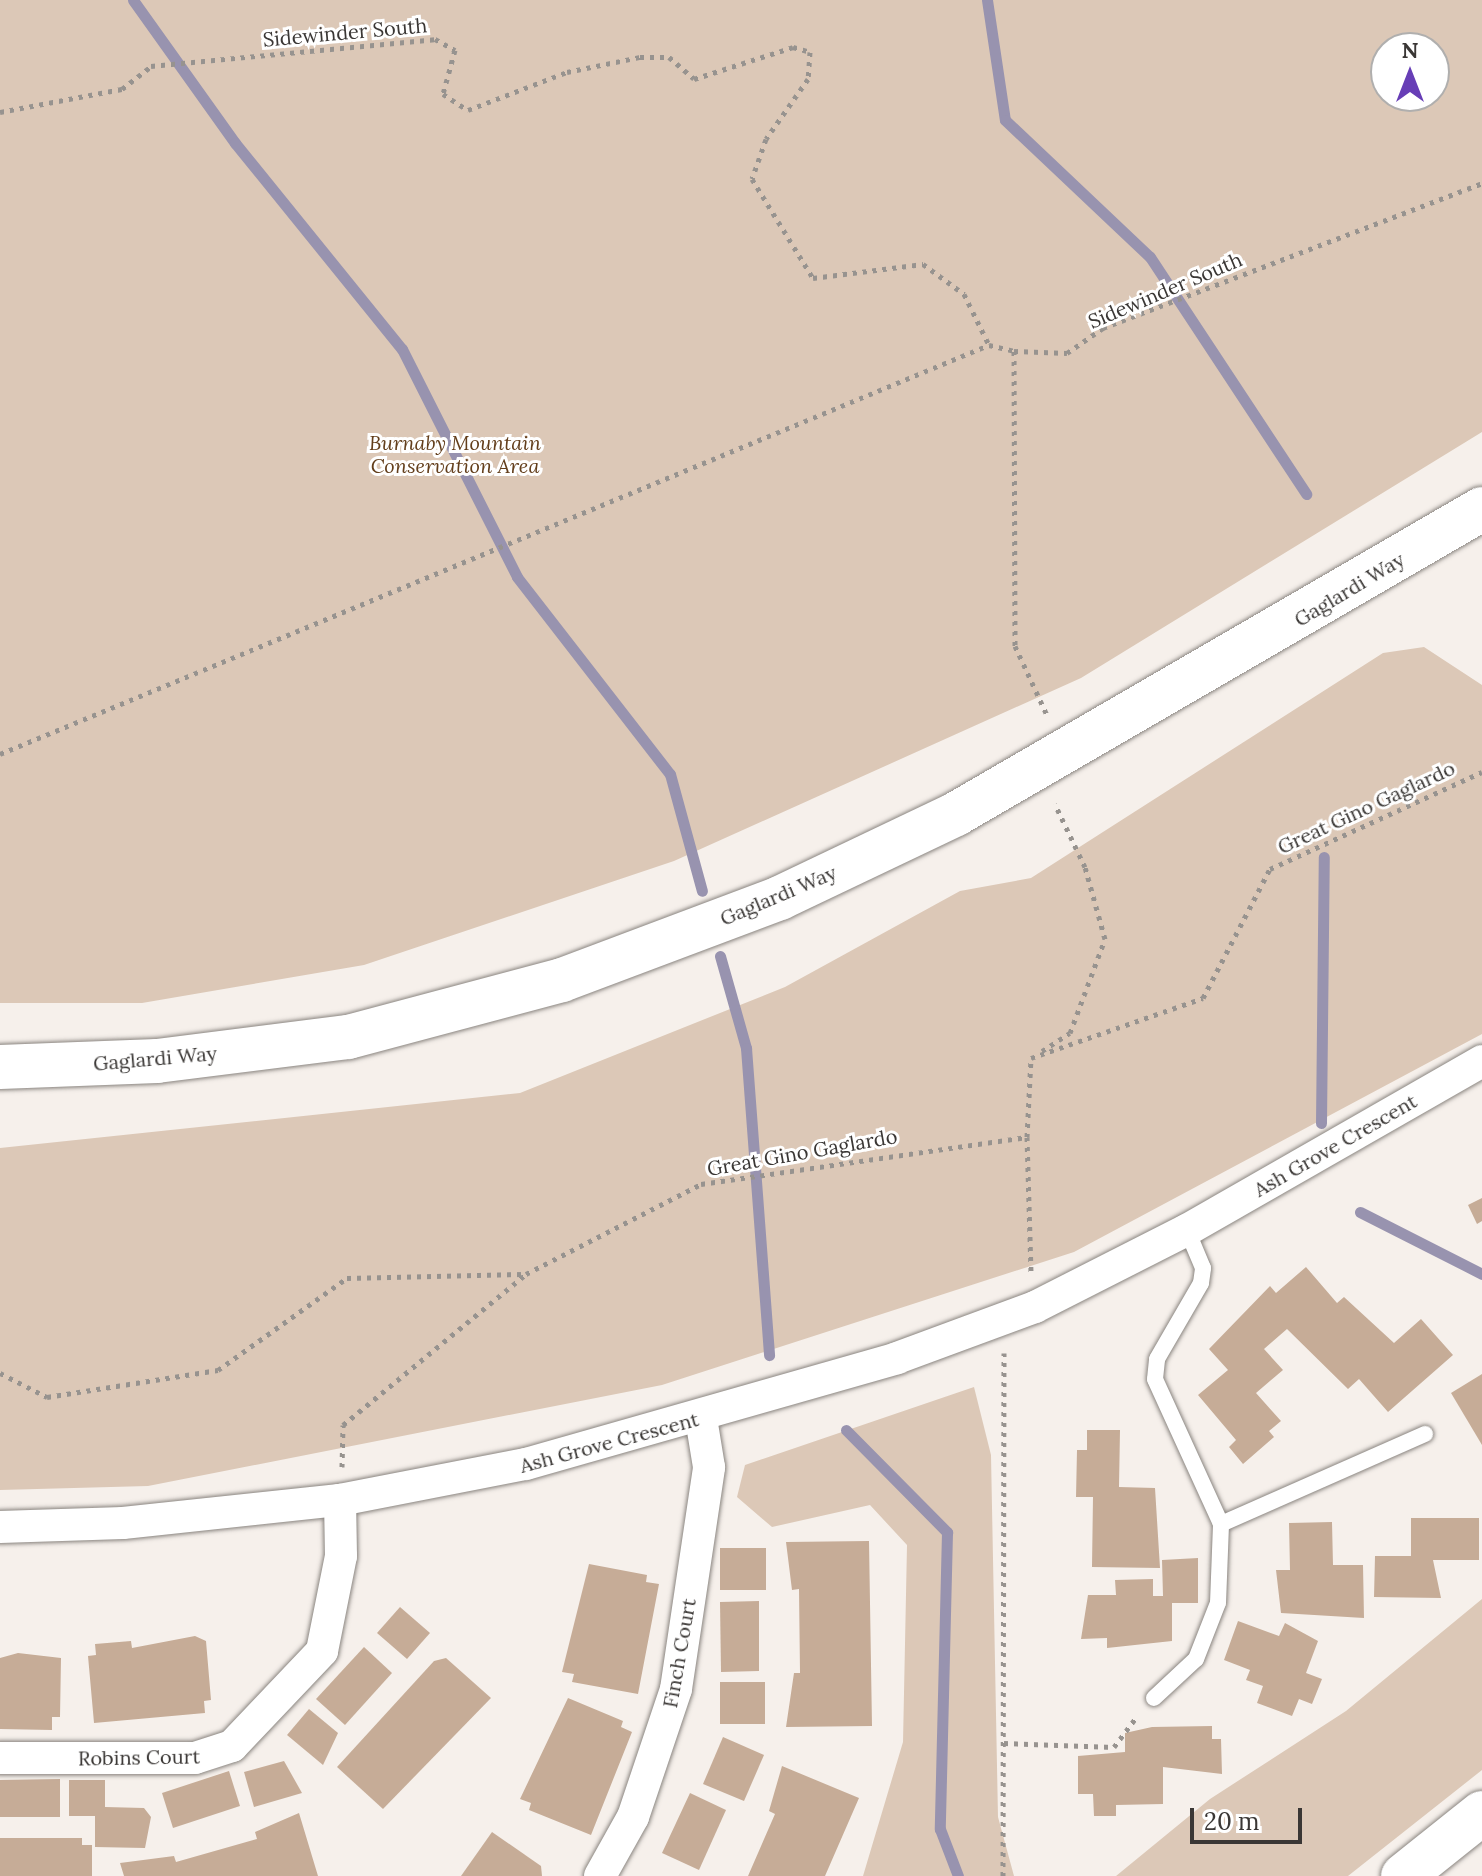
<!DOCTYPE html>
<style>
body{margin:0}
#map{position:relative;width:1482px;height:1876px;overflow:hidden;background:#f6f0eb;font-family:Lora,serif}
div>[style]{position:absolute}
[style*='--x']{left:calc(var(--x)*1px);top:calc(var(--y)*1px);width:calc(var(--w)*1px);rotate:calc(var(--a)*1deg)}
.green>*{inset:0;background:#dcc8b7}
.stream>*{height:11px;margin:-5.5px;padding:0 5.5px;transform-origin:5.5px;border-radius:5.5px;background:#9893af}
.building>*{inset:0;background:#c6ac97}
.path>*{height:5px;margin-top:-2.5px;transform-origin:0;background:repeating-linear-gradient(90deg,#97938f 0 4px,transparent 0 10px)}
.roads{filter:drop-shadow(0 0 2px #8a8580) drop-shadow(0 0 2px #8a8580)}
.lane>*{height:16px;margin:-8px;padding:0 8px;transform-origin:8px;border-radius:8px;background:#fff}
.street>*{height:32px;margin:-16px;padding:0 16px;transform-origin:16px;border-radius:16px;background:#fff}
.secondary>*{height:44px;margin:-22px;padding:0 22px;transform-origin:22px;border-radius:22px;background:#fff}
span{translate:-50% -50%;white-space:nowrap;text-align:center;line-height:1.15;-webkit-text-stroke:6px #fff;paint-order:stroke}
.street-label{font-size:20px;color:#3a3735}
.park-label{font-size:20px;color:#633e1b;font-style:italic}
.north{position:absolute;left:1370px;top:32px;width:80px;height:80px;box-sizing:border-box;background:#fff;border:2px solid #b0afae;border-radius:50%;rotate:0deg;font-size:22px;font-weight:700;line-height:32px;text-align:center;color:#3a3735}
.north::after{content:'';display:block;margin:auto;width:28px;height:36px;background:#673eb6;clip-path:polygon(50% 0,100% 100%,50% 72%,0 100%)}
.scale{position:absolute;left:1190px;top:1808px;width:112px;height:36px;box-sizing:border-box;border:4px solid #3a3735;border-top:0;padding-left:10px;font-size:24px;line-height:28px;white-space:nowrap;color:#3a3735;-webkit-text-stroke:6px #fff;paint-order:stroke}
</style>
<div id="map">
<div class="green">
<div style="clip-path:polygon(evenodd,0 0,1482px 0,1482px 432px,1081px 678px,674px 861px,364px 965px,142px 1003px,0 1003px,0 0,1386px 48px,1434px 48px,1434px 96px,1386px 96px,1386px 48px)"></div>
<div style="clip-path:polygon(1424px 647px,1482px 685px,1482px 1034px,1074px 1252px,662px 1385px,148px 1486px,0 1490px,0 1148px,520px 1093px,785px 987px,960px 891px,1031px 878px,1383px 653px)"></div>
<div style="clip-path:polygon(974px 1387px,991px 1455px,998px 1817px,1014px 1876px,863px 1876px,903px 1742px,907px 1545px,870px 1505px,772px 1527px,737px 1497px,745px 1465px)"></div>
<div style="clip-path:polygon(1482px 1599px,1482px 1770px,1348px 1876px,1116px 1876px,1210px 1799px,1346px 1711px)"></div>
</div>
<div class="stream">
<div style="--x:133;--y:0;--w:176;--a:54.5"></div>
<div style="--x:235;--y:143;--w:265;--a:51"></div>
<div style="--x:402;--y:349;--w:255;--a:63.2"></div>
<div style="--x:517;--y:577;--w:249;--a:52.2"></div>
<div style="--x:670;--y:774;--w:121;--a:74.7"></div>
<div style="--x:987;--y:0;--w:121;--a:81.5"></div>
<div style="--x:1005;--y:120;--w:199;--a:43.4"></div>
<div style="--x:1150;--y:257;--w:284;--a:56.6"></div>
<div style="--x:720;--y:956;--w:96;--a:74.2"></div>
<div style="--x:746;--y:1048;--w:308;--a:85.7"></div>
<div style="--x:1321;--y:1123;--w:266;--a:-89.4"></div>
<div style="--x:1360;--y:1212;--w:137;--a:26.9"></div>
<div style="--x:846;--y:1430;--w:144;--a:45.3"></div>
<div style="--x:947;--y:1532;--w:297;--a:91.4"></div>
<div style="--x:940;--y:1829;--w:50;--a:69"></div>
</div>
<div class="building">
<div style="clip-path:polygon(1482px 1198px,1482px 1221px,1477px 1224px,1468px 1205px)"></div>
<div style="clip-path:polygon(1306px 1267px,1337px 1303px,1344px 1297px,1394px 1343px,1421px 1319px,1453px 1355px,1388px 1412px,1359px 1379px,1348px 1389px,1287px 1329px,1264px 1349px,1283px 1370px,1256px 1393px,1281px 1421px,1269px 1431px,1274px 1437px,1243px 1464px,1229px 1447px,1236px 1440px,1198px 1395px,1228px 1370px,1209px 1349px,1270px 1286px,1276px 1293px)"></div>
<div style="clip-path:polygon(1482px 1374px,1482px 1445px,1451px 1393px)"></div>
<div style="clip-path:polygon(1087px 1430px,1120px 1430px,1119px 1487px,1155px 1488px,1160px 1568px,1092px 1567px,1093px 1497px,1076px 1497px,1077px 1450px,1087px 1450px)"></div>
<div style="clip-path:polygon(1411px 1518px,1479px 1518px,1479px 1560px,1433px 1560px,1441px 1598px,1374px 1597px,1375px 1556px,1411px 1556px)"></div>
<div style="clip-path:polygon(1332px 1522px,1333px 1565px,1363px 1565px,1364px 1618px,1281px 1613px,1276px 1570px,1290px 1570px,1289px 1523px)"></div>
<div style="clip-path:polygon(869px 1541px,872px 1726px,786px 1727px,794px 1673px,800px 1673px,799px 1589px,792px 1590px,786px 1542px)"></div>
<div style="clip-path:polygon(720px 1548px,766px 1548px,766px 1590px,720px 1590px)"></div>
<div style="clip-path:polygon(1198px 1558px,1198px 1603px,1172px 1603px,1172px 1641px,1107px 1648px,1107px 1638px,1081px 1639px,1088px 1595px,1116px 1595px,1115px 1580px,1153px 1579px,1153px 1596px,1163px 1596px,1162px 1560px)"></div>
<div style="clip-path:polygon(589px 1564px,647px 1575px,646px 1582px,659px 1584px,638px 1694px,572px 1682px,574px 1674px,562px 1672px)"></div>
<div style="clip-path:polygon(759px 1601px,759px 1671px,721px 1672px,720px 1602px)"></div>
<div style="clip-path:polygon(400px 1607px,430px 1633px,407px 1659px,377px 1633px)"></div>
<div style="clip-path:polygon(1238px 1621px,1279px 1636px,1285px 1623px,1318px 1641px,1306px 1673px,1322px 1679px,1312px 1704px,1299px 1699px,1292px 1716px,1257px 1703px,1263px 1686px,1246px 1680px,1250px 1670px,1224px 1660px)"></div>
<div style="clip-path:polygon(195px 1636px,206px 1641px,211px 1700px,204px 1701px,205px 1713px,94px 1723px,88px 1656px,96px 1655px,95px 1644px,131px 1641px,132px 1648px)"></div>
<div style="clip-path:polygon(364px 1647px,392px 1673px,345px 1725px,316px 1699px)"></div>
<div style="clip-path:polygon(18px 1653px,61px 1658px,60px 1717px,52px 1717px,52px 1730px,0 1729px,0 1658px)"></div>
<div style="clip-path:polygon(446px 1658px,491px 1698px,383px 1809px,337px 1767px,434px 1661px)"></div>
<div style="clip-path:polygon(720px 1682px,765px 1682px,765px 1724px,720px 1724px)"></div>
<div style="clip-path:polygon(568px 1698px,623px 1721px,621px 1727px,632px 1732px,591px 1835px,529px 1810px,531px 1803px,520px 1799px)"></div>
<div style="clip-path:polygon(309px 1709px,338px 1733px,323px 1765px,287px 1735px)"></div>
<div style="clip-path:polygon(1212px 1726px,1212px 1739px,1221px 1739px,1222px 1774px,1163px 1767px,1163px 1804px,1116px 1805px,1116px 1816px,1094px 1816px,1093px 1794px,1078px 1794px,1078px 1756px,1125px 1752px,1125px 1733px,1152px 1727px)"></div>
<div style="clip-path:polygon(723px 1737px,764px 1755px,744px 1801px,703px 1784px)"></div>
<div style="clip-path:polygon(284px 1761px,302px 1793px,254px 1807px,244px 1772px)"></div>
<div style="clip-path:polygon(782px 1766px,859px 1798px,825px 1876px,748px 1876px,775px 1814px,769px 1811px)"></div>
<div style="clip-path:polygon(229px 1771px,240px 1806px,173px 1828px,162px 1793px)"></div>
<div style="clip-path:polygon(60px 1779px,60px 1817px,0 1817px,0 1780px)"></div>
<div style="clip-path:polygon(69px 1780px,105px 1780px,105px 1807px,144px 1808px,151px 1817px,145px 1848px,95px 1847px,95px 1816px,69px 1816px)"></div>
<div style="clip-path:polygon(690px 1793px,726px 1810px,699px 1870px,662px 1853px)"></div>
<div style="clip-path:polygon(299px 1813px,318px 1876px,124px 1876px,120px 1863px,174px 1856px,176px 1862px,257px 1839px,255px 1832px)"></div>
<div style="clip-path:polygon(492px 1832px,541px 1866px,542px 1876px,461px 1876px)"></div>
<div style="clip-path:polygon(0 1838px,82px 1838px,82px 1845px,92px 1845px,92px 1876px,0 1876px)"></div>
</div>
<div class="path">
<div style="--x:0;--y:112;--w:124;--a:-10.7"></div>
<div style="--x:122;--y:89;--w:37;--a:-38"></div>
<div style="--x:151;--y:66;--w:285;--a:-5.4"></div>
<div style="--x:435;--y:39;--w:23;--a:29"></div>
<div style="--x:455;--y:50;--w:46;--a:105.3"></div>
<div style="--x:443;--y:94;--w:30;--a:33"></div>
<div style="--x:468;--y:110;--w:106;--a:-21"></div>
<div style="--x:567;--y:72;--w:75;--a:-11.6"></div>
<div style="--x:640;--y:57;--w:29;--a:0"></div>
<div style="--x:669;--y:57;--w:33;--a:41"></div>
<div style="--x:694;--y:79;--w:104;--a:-17.9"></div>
<div style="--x:793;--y:47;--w:18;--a:16"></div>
<div style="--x:810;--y:52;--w:27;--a:94"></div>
<div style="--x:808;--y:79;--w:73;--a:125"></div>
<div style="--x:766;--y:139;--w:42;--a:109.3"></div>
<div style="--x:752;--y:179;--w:116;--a:58.4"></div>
<div style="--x:813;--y:278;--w:111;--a:-7.3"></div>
<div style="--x:923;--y:264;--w:51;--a:36.2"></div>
<div style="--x:964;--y:294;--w:57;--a:63.9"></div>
<div style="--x:989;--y:345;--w:26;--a:13"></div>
<div style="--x:1014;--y:351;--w:53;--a:2.2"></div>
<div style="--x:1067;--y:353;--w:44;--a:-34.8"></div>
<div style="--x:1103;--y:328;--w:406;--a:-20.9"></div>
<div style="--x:1014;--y:351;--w:295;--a:89.8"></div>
<div style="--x:1015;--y:646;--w:76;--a:65.1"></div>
<div style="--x:0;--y:754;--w:1070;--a:-22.47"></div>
<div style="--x:1042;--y:1051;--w:33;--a:-33"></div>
<div style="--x:1070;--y:1033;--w:100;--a:-69.6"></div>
<div style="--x:1105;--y:939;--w:75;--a:-105.5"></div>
<div style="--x:1085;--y:867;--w:70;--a:-115.5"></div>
<div style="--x:1027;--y:1137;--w:135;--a:88.3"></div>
<div style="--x:0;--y:1373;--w:53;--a:27.1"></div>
<div style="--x:47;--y:1397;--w:173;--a:-9"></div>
<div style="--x:218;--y:1370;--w:158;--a:-35.5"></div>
<div style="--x:347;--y:1278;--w:179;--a:-1.3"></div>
<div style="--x:526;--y:1274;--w:197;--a:-27.2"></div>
<div style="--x:701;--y:1184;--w:329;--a:-8.2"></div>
<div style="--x:1027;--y:1137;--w:79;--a:-87.1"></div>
<div style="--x:1031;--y:1058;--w:182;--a:-19.2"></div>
<div style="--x:1203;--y:998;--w:145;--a:-62.6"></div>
<div style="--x:1270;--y:869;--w:233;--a:-24.6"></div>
<div style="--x:342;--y:1467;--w:42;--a:-88.6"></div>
<div style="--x:343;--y:1425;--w:236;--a:-39.5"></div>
<div style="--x:1004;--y:1743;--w:110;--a:2.1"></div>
<div style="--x:1114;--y:1747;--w:39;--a:-53"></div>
<div style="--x:1003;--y:1876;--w:523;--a:-89.89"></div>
</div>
<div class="roads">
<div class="lane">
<div style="--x:1221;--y:1524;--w:223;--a:-23.8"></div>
<div style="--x:1154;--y:1698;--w:57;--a:-42.9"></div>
<div style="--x:1196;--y:1659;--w:60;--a:-68.6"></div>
<div style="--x:1218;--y:1603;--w:79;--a:-87.8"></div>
<div style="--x:1221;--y:1524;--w:159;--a:-114.5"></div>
<div style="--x:1155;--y:1379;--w:20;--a:-84"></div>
<div style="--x:1157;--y:1359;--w:88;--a:-59.9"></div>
<div style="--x:1201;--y:1283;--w:15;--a:-82"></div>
<div style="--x:1203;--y:1268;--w:41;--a:-112.8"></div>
</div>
<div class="street">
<div style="--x:0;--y:1527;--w:123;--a:-1.9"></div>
<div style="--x:123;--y:1523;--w:218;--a:-6.1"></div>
<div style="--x:340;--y:1500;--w:189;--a:-11"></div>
<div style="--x:526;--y:1464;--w:386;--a:-15.9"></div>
<div style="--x:897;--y:1358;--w:147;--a:-20.3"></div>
<div style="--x:1035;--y:1307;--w:170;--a:-26.9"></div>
<div style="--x:1187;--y:1230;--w:340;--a:-29.8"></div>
<div style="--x:0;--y:1758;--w:195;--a:0"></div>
<div style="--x:195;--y:1758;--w:39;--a:-18"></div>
<div style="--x:232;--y:1746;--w:131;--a:-46.5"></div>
<div style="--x:322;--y:1651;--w:97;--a:-78.7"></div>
<div style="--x:341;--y:1556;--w:56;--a:-91"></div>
<div style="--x:600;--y:1876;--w:68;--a:-60.8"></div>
<div style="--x:633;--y:1817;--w:135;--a:-71.4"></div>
<div style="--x:676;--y:1689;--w:224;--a:-81.5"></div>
<div style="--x:709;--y:1467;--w:50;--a:-99.3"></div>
</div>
<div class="secondary">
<div style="--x:0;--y:1067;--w:157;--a:-2.2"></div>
<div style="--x:157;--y:1061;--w:193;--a:-7.2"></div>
<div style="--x:348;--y:1037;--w:221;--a:-14.9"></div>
<div style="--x:562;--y:980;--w:233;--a:-20.6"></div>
<div style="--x:780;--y:898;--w:195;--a:-25.5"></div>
<div style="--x:956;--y:814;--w:608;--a:-30.11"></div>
<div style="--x:1403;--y:1876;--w:101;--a:-38.6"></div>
</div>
</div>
<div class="street-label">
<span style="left:345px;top:32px;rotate:-5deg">Sidewinder South</span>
<span style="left:1165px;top:290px;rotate:-23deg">Sidewinder South</span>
<span style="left:1349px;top:589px;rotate:-31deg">Gaglardi Way</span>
<span style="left:1366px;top:807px;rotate:-25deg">Great Gino Gaglardo</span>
<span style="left:778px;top:895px;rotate:-23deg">Gaglardi Way</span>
<span style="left:155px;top:1058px;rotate:-5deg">Gaglardi Way</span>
<span style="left:1335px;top:1145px;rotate:-30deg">Ash Grove Crescent</span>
<span style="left:802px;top:1152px;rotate:-10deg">Great Gino Gaglardo</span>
<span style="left:609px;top:1442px;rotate:-15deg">Ash Grove Crescent</span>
<span style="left:679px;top:1653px;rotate:-80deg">Finch Court</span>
<span style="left:139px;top:1757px;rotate:-1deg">Robins Court</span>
</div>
<div class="park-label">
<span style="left:455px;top:454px">Burnaby Mountain<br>Conservation Area</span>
</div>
<div class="north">N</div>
<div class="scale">20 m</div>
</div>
